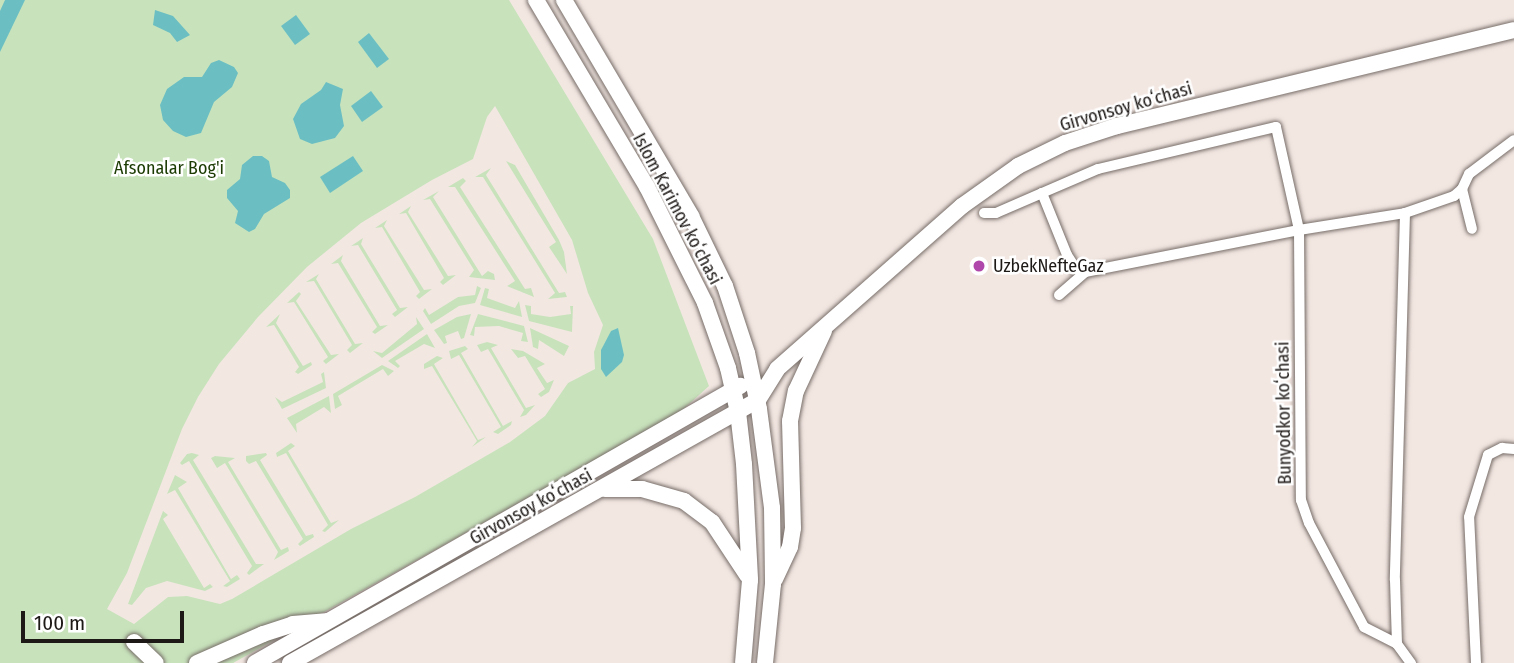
<!DOCTYPE html>
<meta charset="utf-8">
<style>
body{margin:0}
#map{position:relative;width:1514px;height:663px;overflow:hidden;background:#f3e7e2;font-family:"Fira Sans Condensed",sans-serif}
div>[style]{position:absolute}
[style*='--x']{left:calc(var(--x)*1px);top:calc(var(--y)*1px);width:calc(var(--w)*1px);rotate:calc(var(--a)*1deg)}
.green>*{inset:0;background:#c8e3bc}
.water>*{inset:0;background:#6bbfc3}
.roads{filter:drop-shadow(0 0 2px #776d68) drop-shadow(0 0 2px #776d68)}
.street>*{height:10px;margin:-5px;padding:0 5px;transform-origin:5px;border-radius:5px;background:#fff}
.primary>*{height:16px;margin:-8px;padding:0 8px;transform-origin:8px;border-radius:8px;background:#fff}
.dots>*{width:19px;height:19px;translate:-50% -50%;box-sizing:border-box;border:4px solid #fff;border-radius:50%}
span{translate:-50% -50%;white-space:nowrap;text-align:center;line-height:1.15;-webkit-text-stroke:5px #fff;paint-order:stroke}
.street-label{font-size:18px;color:#1d1917}
.park-label{font-size:18px;color:#1b3b03}
.poi-label{font-size:18px;color:#1d1917}
.left{translate:0 -50%;text-align:left}
.scale{position:absolute;left:21px;top:611px;width:163px;height:32px;box-sizing:border-box;border:4px solid #1d1917;border-top:0;padding-left:9px;font-size:21px;line-height:24px;white-space:nowrap;color:#1d1917;-webkit-text-stroke:5px #fff;paint-order:stroke}
</style>
<div id="map">
<div class="green">
<div style="clip-path:polygon(evenodd,0 0,509px 0,653px 239px,709px 386px,678px 414px,233px 663px,0 663px,0 0,495px 106px,572px 240px,588px 293px,603px 325px,594px 352px,595px 369px,568px 383px,545px 416px,510px 442px,415px 497px,351px 529px,232px 599px,220px 604px,187px 596px,168px 597px,134px 624px,107px 609px,127px 573px,182px 429px,198px 397px,219px 364px,258px 317px,307px 267px,361px 223px,432px 180px,473px 159px,487px 117px,495px 106px)"></div>
<div style="clip-path:polygon(506px 161px,515px 165px,559px 240px,564px 252px,567px 274px,549px 247px,556px 242px)"></div>
<div style="clip-path:polygon(491px 168px,486px 175px,559px 293px,565px 292px,567px 297px,548px 299px,555px 293px,483px 177px,475px 177px)"></div>
<div style="clip-path:polygon(463px 178px,466px 181px,460px 187px,525px 289px,531px 288px,534px 297px,507px 286px,515px 281px,455px 187px,448px 187px)"></div>
<div style="clip-path:polygon(439px 191px,433px 197px,482px 276px,488px 271px,494px 274px,495px 280px,469px 277px,474px 270px,430px 199px,423px 200px)"></div>
<div style="clip-path:polygon(411px 206px,408px 212px,448px 276px,456px 275px,443px 285px,440px 282px,444px 278px,406px 213px,399px 214px)"></div>
<div style="clip-path:polygon(387px 220px,384px 226px,424px 290px,432px 289px,419px 299px,416px 296px,420px 292px,382px 227px,375px 228px)"></div>
<div style="clip-path:polygon(363px 238px,361px 244px,400px 308px,408px 307px,395px 317px,392px 314px,397px 310px,358px 245px,351px 246px)"></div>
<div style="clip-path:polygon(343px 255px,341px 261px,380px 326px,388px 325px,375px 334px,372px 332px,377px 327px,338px 263px,331px 264px)"></div>
<div style="clip-path:polygon(319px 274px,316px 279px,355px 344px,363px 343px,350px 353px,347px 350px,352px 345px,314px 281px,306px 282px)"></div>
<div style="clip-path:polygon(477px 286px,481px 288px,475px 303px,459px 306px,431px 324px,423px 311px,425px 308px,429px 315px,458px 297px,475px 295px)"></div>
<div style="clip-path:polygon(485px 288px,489px 289px,487px 298px,515px 308px,519px 301px,522px 317px,480px 305px)"></div>
<div style="clip-path:polygon(299px 292px,301px 294px,296px 301px,331px 355px,339px 354px,326px 364px,323px 361px,328px 357px,294px 302px,287px 303px)"></div>
<div style="clip-path:polygon(525px 305px,531px 306px,531px 314px,550px 317px,571px 314px,570px 306px,573px 306px,572px 332px,529px 321px)"></div>
<div style="clip-path:polygon(280px 314px,276px 323px,303px 366px,311px 362px,312px 365px,298px 374px,295px 372px,299px 367px,274px 325px,266px 327px)"></div>
<div style="clip-path:polygon(471px 314px,464px 338px,461px 339px,458px 331px,445px 336px,447px 343px,444px 344px,434px 330px,457px 317px)"></div>
<div style="clip-path:polygon(478px 314px,524px 326px,528px 342px,521px 341px,523px 333px,499px 326px,475px 327px,474px 336px,470px 335px)"></div>
<div style="clip-path:polygon(416px 317px,424px 329px,382px 358px,373px 351px,382px 353px,417px 324px)"></div>
<div style="clip-path:polygon(530px 328px,569px 346px,564px 356px,539px 340px,538px 349px,533px 347px)"></div>
<div style="clip-path:polygon(427px 334px,435px 348px,424px 344px,395px 361px,400px 366px,398px 368px,388px 361px)"></div>
<div style="clip-path:polygon(487px 342px,498px 345px,491px 348px,526px 408px,535px 405px,526px 415px,520px 417px,524px 410px,488px 349px,481px 352px,477px 345px)"></div>
<div style="clip-path:polygon(465px 346px,468px 349px,461px 353px,503px 426px,512px 421px,511px 425px,498px 434px,493px 432px,501px 427px,459px 355px,451px 359px,449px 351px)"></div>
<div style="clip-path:polygon(511px 349px,523px 351px,545px 364px,537px 368px,547px 383px,554px 380px,549px 392px,541px 397px,538px 394px,545px 389px,525px 356px,518px 358px)"></div>
<div style="clip-path:polygon(437px 356px,443px 358px,434px 364px,478px 440px,486px 437px,472px 447px,477px 441px,432px 366px,424px 369px,424px 364px)"></div>
<div style="clip-path:polygon(382px 365px,394px 371px,388px 376px,383px 369px,338px 396px,342px 405px,335px 409px,333px 394px)"></div>
<div style="clip-path:polygon(324px 372px,326px 388px,282px 409px,275px 397px,282px 402px,323px 382px,321px 374px)"></div>
<div style="clip-path:polygon(329px 396px,331px 413px,324px 407px,296px 424px,297px 433px,287px 418px)"></div>
<div style="clip-path:polygon(291px 443px,295px 446px,288px 451px,331px 523px,339px 520px,325px 532px,322px 531px,328px 525px,286px 453px,277px 457px,276px 453px)"></div>
<div style="clip-path:polygon(192px 453px,199px 455px,193px 460px,256px 564px,264px 564px,249px 575px,247px 573px,252px 566px,189px 461px,182px 465px,180px 463px,187px 454px)"></div>
<div style="clip-path:polygon(266px 453px,267px 455px,260px 460px,306px 536px,313px 534px,314px 537px,300px 546px,298px 544px,303px 539px,256px 461px,249px 464px,246px 461px,246px 456px)"></div>
<div style="clip-path:polygon(215px 456px,235px 458px,228px 462px,281px 550px,288px 547px,289px 551px,274px 560px,278px 552px,225px 463px,217px 468px,211px 458px)"></div>
<div style="clip-path:polygon(175px 475px,187px 482px,178px 488px,231px 579px,237px 575px,240px 579px,227px 587px,223px 586px,230px 581px,175px 490px,167px 494px)"></div>
<div style="clip-path:polygon(163px 511px,168px 515px,163px 519px,204px 588px,210px 584px,213px 587px,205px 591px,167px 581px,146px 588px,132px 605px,128px 604px)"></div>
</div>
<div class="water">
<div style="clip-path:polygon(5px 0,25px 0,0 52px,0 11px)"></div>
<div style="clip-path:polygon(155px 10px,173px 16px,190px 35px,177px 42px,170px 33px,153px 25px)"></div>
<div style="clip-path:polygon(296px 15px,310px 34px,295px 45px,281px 26px)"></div>
<div style="clip-path:polygon(369px 33px,389px 59px,377px 68px,358px 42px)"></div>
<div style="clip-path:polygon(219px 60px,234px 67px,238px 73px,232px 87px,214px 102px,201px 133px,186px 137px,173px 131px,163px 120px,160px 105px,167px 89px,184px 77px,202px 77px,211px 63px)"></div>
<div style="clip-path:polygon(326px 82px,343px 89px,340px 105px,344px 126px,335px 138px,312px 144px,300px 139px,293px 119px,301px 104px,321px 90px)"></div>
<div style="clip-path:polygon(371px 91px,383px 107px,362px 122px,351px 106px)"></div>
<div style="clip-path:polygon(253px 156px,262px 156px,269px 161px,272px 177px,285px 183px,290px 190px,290px 198px,264px 214px,255px 229px,249px 232px,235px 223px,238px 211px,227px 198px,227px 190px,240px 179px,242px 165px)"></div>
<div style="clip-path:polygon(353px 156px,363px 171px,330px 193px,320px 177px)"></div>
<div style="clip-path:polygon(618px 328px,624px 355px,622px 362px,606px 377px,601px 369px,601px 350px,611px 331px)"></div>
</div>
<div class="roads">
<div class="street">
<div style="--x:1462;--y:189;--w:41;--a:76"></div>
<div style="--x:1042;--y:193;--w:61;--a:-23.2"></div>
<div style="--x:1098;--y:169;--w:183;--a:-13.3"></div>
<div style="--x:1276;--y:127;--w:106;--a:77.4"></div>
<div style="--x:1299;--y:230;--w:107;--a:-9.1"></div>
<div style="--x:1405;--y:213;--w:52;--a:-19.1"></div>
<div style="--x:1454;--y:196;--w:11;--a:-41"></div>
<div style="--x:1462;--y:189;--w:17;--a:-65"></div>
<div style="--x:1469;--y:174;--w:56;--a:-37.1"></div>
<div style="--x:984;--y:213;--w:12;--a:0"></div>
<div style="--x:996;--y:213;--w:50;--a:-23.5"></div>
<div style="--x:1042;--y:193;--w:67;--a:68"></div>
<div style="--x:1067;--y:255;--w:17;--a:57"></div>
<div style="--x:1076;--y:269;--w:9;--a:18"></div>
<div style="--x:1085;--y:272;--w:218;--a:-11.1"></div>
<div style="--x:1299;--y:230;--w:270;--a:89.6"></div>
<div style="--x:1301;--y:500;--w:24;--a:71"></div>
<div style="--x:1309;--y:523;--w:118;--a:62.1"></div>
<div style="--x:1364;--y:627;--w:37;--a:27"></div>
<div style="--x:1405;--y:213;--w:367;--a:91.6"></div>
<div style="--x:1395;--y:580;--w:64;--a:88.2"></div>
<div style="--x:1397;--y:644;--w:24;--a:54"></div>
<div style="--x:1059;--y:295;--w:35;--a:-41"></div>
<div style="--x:1476;--y:663;--w:146;--a:-92.7"></div>
<div style="--x:1469;--y:517;--w:65;--a:-73"></div>
<div style="--x:1488;--y:455;--w:16;--a:-27"></div>
<div style="--x:1502;--y:448;--w:12;--a:5"></div>
</div>
<div class="primary">
<div style="--x:536;--y:0;--w:217;--a:59.3"></div>
<div style="--x:647;--y:187;--w:130;--a:63.4"></div>
<div style="--x:705;--y:303;--w:69;--a:70.5"></div>
<div style="--x:728;--y:368;--w:45;--a:77.2"></div>
<div style="--x:738;--y:412;--w:52;--a:83.4"></div>
<div style="--x:744;--y:464;--w:116;--a:87"></div>
<div style="--x:750;--y:580;--w:83;--a:94.8"></div>
<div style="--x:564;--y:0;--w:251;--a:59.5"></div>
<div style="--x:691;--y:216;--w:78;--a:64.1"></div>
<div style="--x:725;--y:286;--w:71;--a:71.8"></div>
<div style="--x:747;--y:353;--w:57;--a:77.9"></div>
<div style="--x:759;--y:409;--w:100;--a:82.5"></div>
<div style="--x:772;--y:508;--w:76;--a:89.2"></div>
<div style="--x:773;--y:584;--w:79;--a:95.8"></div>
<div style="--x:605;--y:489;--w:37;--a:0"></div>
<div style="--x:642;--y:489;--w:44;--a:15.9"></div>
<div style="--x:684;--y:501;--w:35;--a:37"></div>
<div style="--x:712;--y:522;--w:64;--a:56.6"></div>
<div style="--x:775;--y:579;--w:35;--a:-65"></div>
<div style="--x:790;--y:547;--w:19;--a:-81"></div>
<div style="--x:793;--y:528;--w:107;--a:-91.6"></div>
<div style="--x:790;--y:421;--w:31;--a:-79"></div>
<div style="--x:796;--y:391;--w:66;--a:-65"></div>
<div style="--x:134;--y:642;--w:30;--a:44"></div>
<div style="--x:197;--y:663;--w:72;--a:-23.7"></div>
<div style="--x:263;--y:634;--w:32;--a:-18"></div>
<div style="--x:293;--y:624;--w:33;--a:-5"></div>
<div style="--x:255;--y:663;--w:559;--a:-29.73"></div>
<div style="--x:290;--y:663;--w:537;--a:-29.33"></div>
<div style="--x:758;--y:400;--w:36;--a:-58"></div>
<div style="--x:777;--y:369;--w:247;--a:-41.4"></div>
<div style="--x:962;--y:206;--w:69;--a:-35.5"></div>
<div style="--x:1018;--y:166;--w:52;--a:-26.1"></div>
<div style="--x:1065;--y:143;--w:55;--a:-18.1"></div>
<div style="--x:1117;--y:126;--w:408;--a:-13.6"></div>
</div>
</div>
<div class="dots">
<div style="left:979px;top:266px;background:#b047aa"></div>
</div>
<div class="street-label">
<span style="left:1126px;top:107px;rotate:-16deg">Girvonsoy koʻchasi</span>
<span style="left:677px;top:209px;rotate:62deg">Islom Karimov koʻchasi</span>
<span style="left:1284px;top:413px;rotate:-91deg">Bunyodkor koʻchasi</span>
<span style="left:531px;top:507px;rotate:-29deg">Girvonsoy koʻchasi</span>
</div>
<div class="park-label">
<span style="left:169px;top:168px">Afsonalar Bog'i</span>
</div>
<div class="poi-label">
<span class="left" style="left:993px;top:266px">UzbekNefteGaz</span>
</div>
<div class="scale">100 m</div>
</div>
